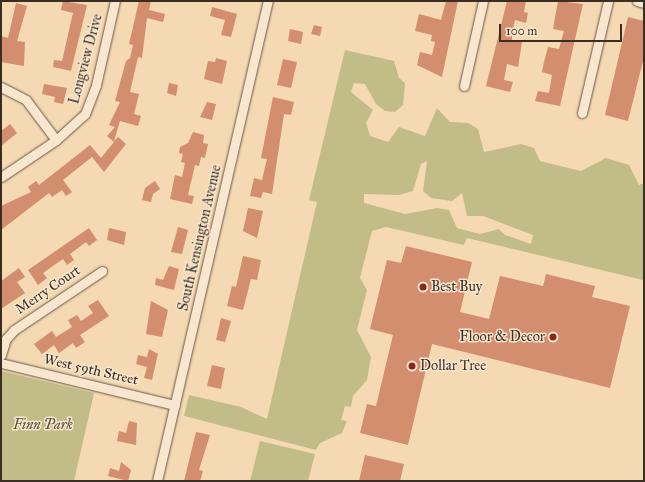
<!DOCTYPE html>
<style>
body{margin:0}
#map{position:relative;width:645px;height:482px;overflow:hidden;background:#f4d9b3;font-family:"IM FELL Great Primer",serif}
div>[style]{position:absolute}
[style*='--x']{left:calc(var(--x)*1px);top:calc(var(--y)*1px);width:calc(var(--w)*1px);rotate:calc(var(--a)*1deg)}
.green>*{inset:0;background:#c2bd88}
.building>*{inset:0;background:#d38e6f}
.roads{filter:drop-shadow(0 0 1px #685846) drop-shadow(0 0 1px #685846)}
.street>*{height:9px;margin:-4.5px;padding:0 4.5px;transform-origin:4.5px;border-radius:4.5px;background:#f8e6ce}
.dots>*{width:11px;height:11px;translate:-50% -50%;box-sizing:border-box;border:2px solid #f8e6ce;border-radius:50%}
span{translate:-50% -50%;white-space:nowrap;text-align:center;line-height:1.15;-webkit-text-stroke:3px #f8e6ce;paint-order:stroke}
.street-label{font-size:14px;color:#3a2d22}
.poi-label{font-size:14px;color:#3a2d22}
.left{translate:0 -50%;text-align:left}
.right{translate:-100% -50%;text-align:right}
.park-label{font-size:14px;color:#554a36;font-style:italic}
.frame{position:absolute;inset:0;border:2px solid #3a2d22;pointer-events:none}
.scale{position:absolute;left:499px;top:24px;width:123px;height:18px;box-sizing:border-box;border:2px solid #3a2d22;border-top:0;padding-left:5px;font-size:12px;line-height:14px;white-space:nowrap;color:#3a2d22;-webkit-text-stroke:3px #f8e6ce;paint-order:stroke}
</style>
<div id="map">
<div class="green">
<div style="clip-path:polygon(evenodd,345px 50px,394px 61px,399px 78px,405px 83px,403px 105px,395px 112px,385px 111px,376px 104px,365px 84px,354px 83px,351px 92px,373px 110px,366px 123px,370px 136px,388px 142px,399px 127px,425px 136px,437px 108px,450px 122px,468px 123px,478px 129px,484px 152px,521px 144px,534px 148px,540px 161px,581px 171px,606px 158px,629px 165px,639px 185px,644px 183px,644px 276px,643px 280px,467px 238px,464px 245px,386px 227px,372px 231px,360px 278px,367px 290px,357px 330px,371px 357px,367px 380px,353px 396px,351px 407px,345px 406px,341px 420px,347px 421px,342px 433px,320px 443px,316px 450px,184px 416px,189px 395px,241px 407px,267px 419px,317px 202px,309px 200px,345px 50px,427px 161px,423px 191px,431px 198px,452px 201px,462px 193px,467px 216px,483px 216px,533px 235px,531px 244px,505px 235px,499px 229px,480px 234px,457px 228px,449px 210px,437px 208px,405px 214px,364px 203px,364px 194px,399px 195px,413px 191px,421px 164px,427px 161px)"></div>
<div style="clip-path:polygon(1px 371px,94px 393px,74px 481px,1px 481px)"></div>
<div style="clip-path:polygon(260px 441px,315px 454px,308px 481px,250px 481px)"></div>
</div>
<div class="building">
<div style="clip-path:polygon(63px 1px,87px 5px,71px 71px,53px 67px,54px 60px,62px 61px,73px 13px,61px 10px)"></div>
<div style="clip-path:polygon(139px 1px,151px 1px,149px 10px,165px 14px,163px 22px,147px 18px,142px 58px,138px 57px,130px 92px,139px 94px,134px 114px,141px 116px,138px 126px,120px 121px,114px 141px,118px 137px,126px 144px,104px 172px,92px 157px,63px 180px,72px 192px,66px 196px,62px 190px,52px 197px,49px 193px,1px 230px,1px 206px,31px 192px,28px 187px,36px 181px,39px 185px,90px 145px,101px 158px,114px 142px,107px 136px,115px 127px,109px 125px,120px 102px,115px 101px,126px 61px,130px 58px,133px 45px,129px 44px)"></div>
<div style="clip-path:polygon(446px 1px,458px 1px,442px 77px,417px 65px,420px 52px,432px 55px,435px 42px,431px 41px,432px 35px,415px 31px,419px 14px,441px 20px)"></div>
<div style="clip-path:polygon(507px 1px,526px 1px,524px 12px,528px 13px,526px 23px,515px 20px,512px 33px,512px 40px,522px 42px,518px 67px,507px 64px,504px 80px,513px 82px,510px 92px,486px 86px)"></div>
<div style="clip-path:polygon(558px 1px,583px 4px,560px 106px,535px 101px,538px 91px,549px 93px,552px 75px,542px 72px,544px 62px,548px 47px,559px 49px,564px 31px,553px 29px)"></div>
<div style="clip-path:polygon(16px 3px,27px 6px,17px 41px,25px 42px,24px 66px,1px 62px,1px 36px,8px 38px)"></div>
<div style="clip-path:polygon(212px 7px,237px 14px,231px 37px,221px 35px,225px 20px,210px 16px)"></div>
<div style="clip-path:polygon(628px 17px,644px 21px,644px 57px,628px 121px,605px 115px)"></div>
<div style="clip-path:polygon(314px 25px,322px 27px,320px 36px,311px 34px)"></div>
<div style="clip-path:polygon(290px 29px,303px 32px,301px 44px,288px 41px)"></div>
<div style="clip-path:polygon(216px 58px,227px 61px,222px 84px,204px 79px,208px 61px,215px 62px)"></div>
<div style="clip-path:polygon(283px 59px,297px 62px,291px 88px,277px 85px)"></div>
<div style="clip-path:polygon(169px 83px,178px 85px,176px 96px,167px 93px)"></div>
<div style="clip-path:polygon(44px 84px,67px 88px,63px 104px,54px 102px,55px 97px,42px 94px)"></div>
<div style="clip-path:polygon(273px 97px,294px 102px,291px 115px,284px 114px,272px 194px,263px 192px,261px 198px,250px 196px,254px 178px,262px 180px,267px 159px,261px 158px)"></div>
<div style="clip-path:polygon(207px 102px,216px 104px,212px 120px,200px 117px)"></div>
<div style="clip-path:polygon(10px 124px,17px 133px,1px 146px,1px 131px)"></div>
<div style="clip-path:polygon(193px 132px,204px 135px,203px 143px,208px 144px,205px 158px,201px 157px,199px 166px,195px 165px,188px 195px,194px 196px,192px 204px,170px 199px,175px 175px,182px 177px,185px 163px,181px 162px,183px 154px,179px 153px,180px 147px,188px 143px)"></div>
<div style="clip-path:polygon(155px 181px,160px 189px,153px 194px,151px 202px,142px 200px,145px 188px)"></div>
<div style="clip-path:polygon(248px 208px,263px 211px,257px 238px,243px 231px)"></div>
<div style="clip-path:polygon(178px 227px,188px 230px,182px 254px,171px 252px)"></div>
<div style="clip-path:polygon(89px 228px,97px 240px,89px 246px,86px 242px,70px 254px,74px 260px,67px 265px,63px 259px,43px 273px,47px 278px,38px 285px,28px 270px)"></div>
<div style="clip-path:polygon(109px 228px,126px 232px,124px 245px,107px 240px)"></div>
<div style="clip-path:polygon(406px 246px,472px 262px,460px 312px,489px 319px,500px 276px,543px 286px,546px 274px,595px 286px,592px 297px,630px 306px,610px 388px,432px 344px,408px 445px,360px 433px,367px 404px,376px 406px,393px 335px,370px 329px,387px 260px,401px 263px)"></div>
<div style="clip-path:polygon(243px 256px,261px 260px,257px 280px,251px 279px,243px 310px,227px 306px,232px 286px,236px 287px)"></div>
<div style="clip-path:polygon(169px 266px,179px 269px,174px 290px,155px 285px,156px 278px,163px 280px)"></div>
<div style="clip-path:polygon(19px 268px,25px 277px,17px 282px,25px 293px,1px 309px,1px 281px)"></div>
<div style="clip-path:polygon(98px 300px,109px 316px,80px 335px,85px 342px,76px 348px,73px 343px,59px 353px,54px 345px,42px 354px,34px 344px,52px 331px,56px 337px,72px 327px,68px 320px,77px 315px,81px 321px,93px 313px,88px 306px)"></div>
<div style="clip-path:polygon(151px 301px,168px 310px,162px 337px,146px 334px)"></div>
<div style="clip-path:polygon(221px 318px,231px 321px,225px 342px,216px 340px)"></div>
<div style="clip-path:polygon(149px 349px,158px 354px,152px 380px,144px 378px,147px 367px,136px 364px,138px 355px,147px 357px)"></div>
<div style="clip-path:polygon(212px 365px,225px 368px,221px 389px,207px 386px)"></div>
<div style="clip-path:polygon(129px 421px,137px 423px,136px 445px,117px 441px,119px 431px,126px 433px)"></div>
<div style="clip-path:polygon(196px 432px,210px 435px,199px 470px,203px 471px,200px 481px,184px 481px)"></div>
<div style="clip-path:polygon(365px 455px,404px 464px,400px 481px,359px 481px)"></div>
<div style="clip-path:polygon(121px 462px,131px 470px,128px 481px,108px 476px,110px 468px,119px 471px)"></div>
</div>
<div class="roads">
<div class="street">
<div style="--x:637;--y:1;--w:7;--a:16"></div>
<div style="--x:464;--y:86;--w:87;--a:-77.4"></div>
<div style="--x:1;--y:87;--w:28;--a:27"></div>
<div style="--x:26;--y:100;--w:50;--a:53.1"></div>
<div style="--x:582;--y:113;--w:115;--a:-76.9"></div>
<div style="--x:1;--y:177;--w:66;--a:-33.9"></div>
<div style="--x:56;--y:140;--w:39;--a:-42"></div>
<div style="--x:85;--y:114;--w:31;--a:-69"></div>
<div style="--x:96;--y:85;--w:86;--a:-77.3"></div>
<div style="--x:1;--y:355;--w:17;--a:-73"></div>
<div style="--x:6;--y:339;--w:12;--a:-48"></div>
<div style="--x:14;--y:330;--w:106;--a:-33.8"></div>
<div style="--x:1;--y:363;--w:179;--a:13.6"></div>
<div style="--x:157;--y:481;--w:493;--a:-77"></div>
</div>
</div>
<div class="dots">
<div style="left:423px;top:287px;background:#8f2418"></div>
<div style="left:553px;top:337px;background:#8f2418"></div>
<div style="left:412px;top:366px;background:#8f2418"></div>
</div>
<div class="street-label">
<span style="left:86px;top:59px;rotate:-75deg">Longview Drive</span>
<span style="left:200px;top:238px;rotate:-77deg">South Kensington Avenue</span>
<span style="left:48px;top:290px;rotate:-34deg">Merry Court</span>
<span style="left:91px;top:370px;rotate:13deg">West 59th Street</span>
</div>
<div class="poi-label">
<span class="left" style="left:431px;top:287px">Best Buy</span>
<span class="right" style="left:545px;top:337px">Floor &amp; Decor</span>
<span class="left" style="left:420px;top:366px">Dollar Tree</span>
</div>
<div class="park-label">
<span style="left:43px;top:425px">Finn Park</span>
</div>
<div class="frame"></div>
<div class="scale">100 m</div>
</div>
